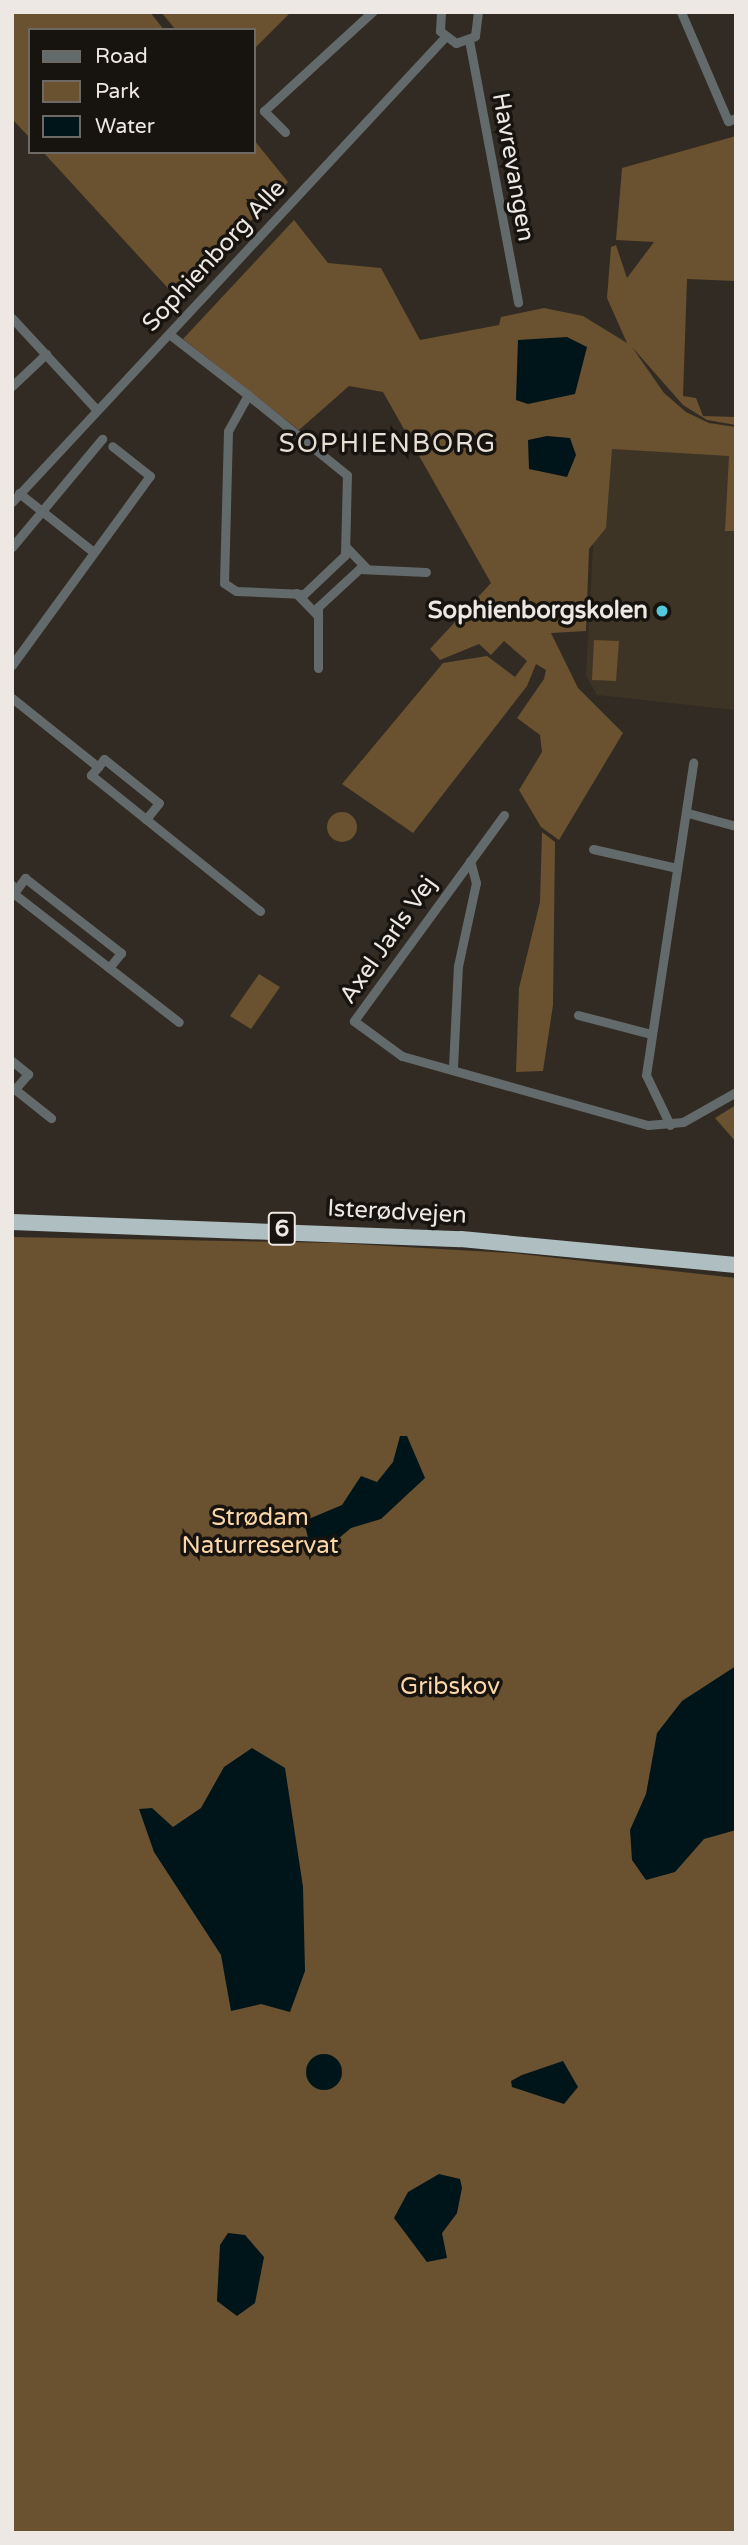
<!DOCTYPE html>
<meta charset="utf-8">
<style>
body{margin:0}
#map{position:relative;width:748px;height:2545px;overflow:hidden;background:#322b23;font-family:"Varela Round",sans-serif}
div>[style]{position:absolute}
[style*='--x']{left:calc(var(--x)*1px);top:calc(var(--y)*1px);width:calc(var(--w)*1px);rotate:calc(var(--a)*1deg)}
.built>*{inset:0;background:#3e3426}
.green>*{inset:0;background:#6a5130}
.round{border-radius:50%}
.water>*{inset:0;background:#00151a}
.street>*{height:9px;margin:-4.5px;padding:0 4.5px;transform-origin:4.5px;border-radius:4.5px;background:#636a6b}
.highway>*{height:16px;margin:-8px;padding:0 8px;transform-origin:8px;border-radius:8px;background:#afbec1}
.dots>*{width:19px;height:19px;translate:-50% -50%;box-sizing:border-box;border:4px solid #171410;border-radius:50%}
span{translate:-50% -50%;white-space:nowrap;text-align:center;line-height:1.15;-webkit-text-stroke:7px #171410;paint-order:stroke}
.shield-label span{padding:2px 5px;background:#171410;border:2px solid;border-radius:5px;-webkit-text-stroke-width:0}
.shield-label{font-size:23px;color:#ede8e3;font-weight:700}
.street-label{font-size:24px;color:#ede8e3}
.poi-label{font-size:24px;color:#ede8e3;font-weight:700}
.right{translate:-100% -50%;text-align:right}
.park-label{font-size:24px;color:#fad6a8}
.neighbourhood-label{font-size:26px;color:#e8dfd4;letter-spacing:2px}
.frame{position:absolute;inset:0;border:14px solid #ede8e3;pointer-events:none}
.legend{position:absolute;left:28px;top:28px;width:228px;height:126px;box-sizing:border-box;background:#171410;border:2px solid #6d6964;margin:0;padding:9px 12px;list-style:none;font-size:21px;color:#ede8e3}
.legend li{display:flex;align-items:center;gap:14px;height:35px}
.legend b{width:35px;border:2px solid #6d6964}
</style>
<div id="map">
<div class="built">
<div style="clip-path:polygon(608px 446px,736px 453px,736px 710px,597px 695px,586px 676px,593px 546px)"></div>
</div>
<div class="green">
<div style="clip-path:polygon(12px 12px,150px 12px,164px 30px,30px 30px,30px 138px,12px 119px)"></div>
<div style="clip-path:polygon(161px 12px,291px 12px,254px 49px,254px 30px,176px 30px)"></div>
<div style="clip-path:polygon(736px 136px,736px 281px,687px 279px,683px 396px,696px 398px,703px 416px,736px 417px,736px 425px,707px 420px,683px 405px,632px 347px,664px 393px,686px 412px,709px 423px,736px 427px,736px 531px,725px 531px,729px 456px,612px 449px,606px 528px,589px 549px,586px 631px,551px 633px,578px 688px,623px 733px,559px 840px,541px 827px,519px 790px,542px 752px,540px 735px,517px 718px,544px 679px,546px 670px,536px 664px,527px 686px,413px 833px,342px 784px,443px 663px,487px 656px,515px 677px,527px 661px,504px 641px,491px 655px,479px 644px,440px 660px,430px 649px,491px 583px,383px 392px,349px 386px,299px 430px,183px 339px,294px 220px,328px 263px,381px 268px,420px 340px,499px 325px,501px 317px,544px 308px,583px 316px,627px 343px,607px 298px,611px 247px,616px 245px,627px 278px,654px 242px,616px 240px,622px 168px)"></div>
<div style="clip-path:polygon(254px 140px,288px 182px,177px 298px,43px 152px,254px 152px)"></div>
<div style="clip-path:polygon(594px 640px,619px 641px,616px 681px,592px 680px)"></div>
<div class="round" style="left:327px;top:812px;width:30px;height:30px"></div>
<div style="clip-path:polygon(542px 832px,555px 842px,553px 1005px,543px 1071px,516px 1072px,519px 988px,540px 902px)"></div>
<div style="clip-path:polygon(259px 974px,280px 987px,251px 1029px,230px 1016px)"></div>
<div style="clip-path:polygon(736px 1105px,736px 1142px,715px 1118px)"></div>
<div style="clip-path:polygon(evenodd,12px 1237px,336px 1243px,512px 1253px,736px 1278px,736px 2533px,12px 2533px,12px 1237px,457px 2213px,442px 2233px,427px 2262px,418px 2242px,457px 2213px)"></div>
</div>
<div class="water">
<div style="clip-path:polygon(567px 337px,587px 347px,575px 394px,528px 404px,516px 400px,518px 340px)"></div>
<div style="clip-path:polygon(547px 436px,570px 438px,576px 455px,567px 477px,529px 469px,528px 440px)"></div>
<div style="clip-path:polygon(400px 1436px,407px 1436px,425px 1478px,381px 1519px,351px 1528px,327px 1548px,309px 1542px,304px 1521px,342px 1505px,361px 1476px,377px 1482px,393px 1462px)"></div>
<div style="clip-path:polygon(736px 1666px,736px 1830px,704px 1839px,675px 1872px,646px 1880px,632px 1860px,630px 1830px,646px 1794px,657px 1733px,682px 1701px)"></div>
<div style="clip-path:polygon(252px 1748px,285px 1768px,303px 1887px,305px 1971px,290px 2012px,261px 2004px,231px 2011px,221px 1955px,154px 1852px,139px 1809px,152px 1808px,173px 1827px,201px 1808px,224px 1767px)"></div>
<div class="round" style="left:306px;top:2054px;width:36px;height:36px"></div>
<div style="clip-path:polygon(563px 2061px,578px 2087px,564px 2104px,512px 2087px,511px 2081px,522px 2075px)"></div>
<div style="clip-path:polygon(439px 2174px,460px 2179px,462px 2188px,457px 2213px,442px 2233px,447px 2258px,427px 2262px,394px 2218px,408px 2192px)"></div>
<div style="clip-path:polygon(228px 2233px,245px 2235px,264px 2257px,255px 2303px,237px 2316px,217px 2301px,220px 2245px)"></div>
</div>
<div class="street">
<div style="--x:441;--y:12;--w:19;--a:93"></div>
<div style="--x:440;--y:31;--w:20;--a:37"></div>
<div style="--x:456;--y:43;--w:20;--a:-20"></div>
<div style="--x:475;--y:36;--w:24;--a:-83"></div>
<div style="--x:681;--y:12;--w:119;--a:66.7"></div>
<div style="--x:728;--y:121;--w:9;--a:-21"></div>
<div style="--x:469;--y:40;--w:267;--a:79.4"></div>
<div style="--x:285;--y:132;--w:30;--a:-135"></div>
<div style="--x:264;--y:111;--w:147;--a:-42.5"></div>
<div style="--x:12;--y:318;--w:122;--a:47.3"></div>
<div style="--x:169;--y:334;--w:100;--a:37.7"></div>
<div style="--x:248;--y:395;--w:41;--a:119.1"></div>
<div style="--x:228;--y:431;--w:152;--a:91.5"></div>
<div style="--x:224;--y:583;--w:14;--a:34"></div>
<div style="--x:236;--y:591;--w:68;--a:2.5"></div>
<div style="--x:304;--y:594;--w:57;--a:-43.6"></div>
<div style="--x:345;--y:555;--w:80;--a:-88.6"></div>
<div style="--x:347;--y:475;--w:127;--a:-141.1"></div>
<div style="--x:12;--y:386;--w:47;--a:-43.3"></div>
<div style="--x:19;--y:493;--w:92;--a:38.4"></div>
<div style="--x:12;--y:502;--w:635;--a:-47.04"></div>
<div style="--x:12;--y:547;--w:141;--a:-50.2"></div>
<div style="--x:346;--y:547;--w:30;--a:46"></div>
<div style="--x:296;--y:593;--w:32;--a:46"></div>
<div style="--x:12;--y:665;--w:234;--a:-53.9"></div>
<div style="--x:150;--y:476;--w:48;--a:-141.7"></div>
<div style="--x:318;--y:668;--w:61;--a:-90"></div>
<div style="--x:318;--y:607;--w:56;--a:-42.8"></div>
<div style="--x:359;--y:569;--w:67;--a:2.6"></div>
<div style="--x:12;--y:698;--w:110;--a:38.7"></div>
<div style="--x:98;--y:767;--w:11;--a:131"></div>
<div style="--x:91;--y:775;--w:217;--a:38.8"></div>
<div style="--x:98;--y:767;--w:10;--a:-53"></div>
<div style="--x:104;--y:759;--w:70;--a:38.7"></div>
<div style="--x:159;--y:803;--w:21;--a:129"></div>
<div style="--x:688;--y:813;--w:50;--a:15.2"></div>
<div style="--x:504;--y:815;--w:255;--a:126.1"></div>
<div style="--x:354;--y:1021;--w:59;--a:36.1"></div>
<div style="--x:402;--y:1056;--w:255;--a:15.7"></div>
<div style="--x:648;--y:1125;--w:35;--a:-5"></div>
<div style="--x:683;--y:1122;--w:61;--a:-29.5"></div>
<div style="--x:593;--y:849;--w:82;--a:12.7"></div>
<div style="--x:12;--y:885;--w:8;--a:83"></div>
<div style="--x:13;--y:893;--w:210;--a:37.9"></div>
<div style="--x:17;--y:889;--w:14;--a:-54"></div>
<div style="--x:25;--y:878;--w:122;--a:38"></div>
<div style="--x:121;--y:953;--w:19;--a:129"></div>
<div style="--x:578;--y:1015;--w:75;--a:14.6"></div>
<div style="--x:12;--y:1061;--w:21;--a:39"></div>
<div style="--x:28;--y:1074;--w:20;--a:131"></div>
<div style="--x:453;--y:1067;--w:101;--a:-87.2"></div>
<div style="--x:458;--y:966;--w:85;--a:-77.8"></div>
<div style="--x:476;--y:883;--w:23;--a:-105"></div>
<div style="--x:12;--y:1087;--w:50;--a:38.5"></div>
<div style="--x:670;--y:1125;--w:55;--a:-115.6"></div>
<div style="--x:646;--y:1075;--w:316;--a:-81.4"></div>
</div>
<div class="highway">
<div style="--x:12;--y:1222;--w:449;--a:2.2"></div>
<div style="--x:461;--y:1239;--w:276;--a:5.4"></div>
</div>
<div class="dots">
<div style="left:662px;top:611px;background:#53cadc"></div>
</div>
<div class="shield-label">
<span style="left:282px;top:1229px">6</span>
</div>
<div class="street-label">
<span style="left:513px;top:167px;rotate:80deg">Havrevangen</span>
<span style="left:214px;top:256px;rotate:-47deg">Sophienborg Alle</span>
<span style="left:388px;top:940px;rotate:-55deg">Axel Jarls Vej</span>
<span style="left:397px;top:1212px;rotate:3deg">Isterødvejen</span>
</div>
<div class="poi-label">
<span class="right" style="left:648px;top:611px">Sophienborgskolen</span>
</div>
<div class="park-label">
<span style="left:260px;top:1532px">Strødam<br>Naturreservat</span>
<span style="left:450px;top:1687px">Gribskov</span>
</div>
<div class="neighbourhood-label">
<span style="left:388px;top:444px">SOPHIENBORG</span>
</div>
<div class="frame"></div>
<ul class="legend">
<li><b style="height:9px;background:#636a6b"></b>Road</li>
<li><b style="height:19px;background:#6a5130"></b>Park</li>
<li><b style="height:19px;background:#00151a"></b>Water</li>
</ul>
</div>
